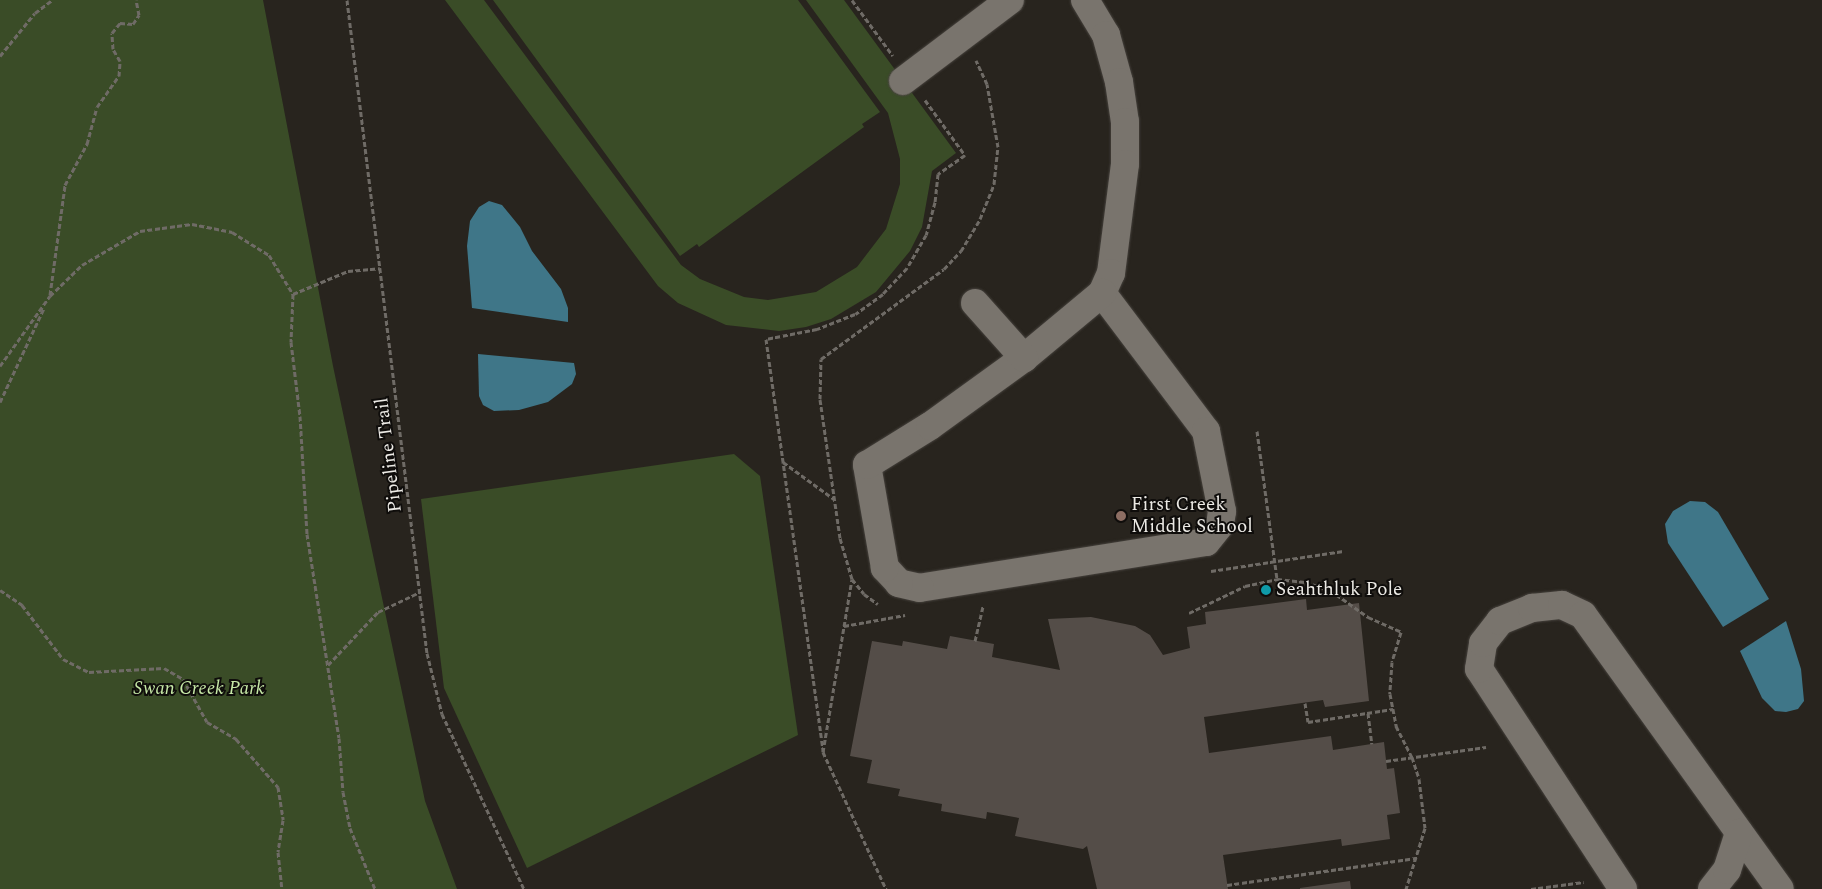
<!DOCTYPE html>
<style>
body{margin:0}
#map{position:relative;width:1822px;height:889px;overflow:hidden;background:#28241e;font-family:Spectral,serif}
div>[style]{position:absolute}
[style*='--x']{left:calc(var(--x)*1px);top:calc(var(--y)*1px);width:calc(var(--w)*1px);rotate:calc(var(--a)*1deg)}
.green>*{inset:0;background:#3a4c27}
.water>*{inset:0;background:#3f7688}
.building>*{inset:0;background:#544d48}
.path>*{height:3px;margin-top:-1.5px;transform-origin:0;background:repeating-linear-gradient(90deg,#6f6b66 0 5px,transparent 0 7.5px)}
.roads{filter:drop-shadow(0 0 1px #46423d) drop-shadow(0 0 1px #46423d)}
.minor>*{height:28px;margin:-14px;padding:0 14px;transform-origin:14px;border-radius:14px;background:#79746d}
.dots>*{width:14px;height:14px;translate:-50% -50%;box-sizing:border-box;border:2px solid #0f0d0b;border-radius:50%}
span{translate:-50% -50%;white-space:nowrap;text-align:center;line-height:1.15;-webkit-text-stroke:4px #0f0d0b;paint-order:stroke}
.street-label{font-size:19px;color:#eceae5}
.poi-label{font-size:19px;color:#eceae5}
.left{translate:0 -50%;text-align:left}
.park-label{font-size:19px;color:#c7e9a7;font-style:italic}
</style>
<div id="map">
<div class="green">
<div style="clip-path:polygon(0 0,263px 0,333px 366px,425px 801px,457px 889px,0 889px)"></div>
<div style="clip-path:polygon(445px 0,484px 0,681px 265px,700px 279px,744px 297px,768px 300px,816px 292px,857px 267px,886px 229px,900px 184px,900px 159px,888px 113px,806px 0,844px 0,956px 153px,932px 171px,922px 227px,910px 251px,876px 292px,831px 319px,806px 327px,779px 331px,726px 325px,678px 303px,658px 286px)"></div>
<div style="clip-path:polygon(493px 0,798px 0,880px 112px,862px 124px,864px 127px,699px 247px,697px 244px,680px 256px)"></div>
<div style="clip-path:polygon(734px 454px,760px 476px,798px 735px,527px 868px,444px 688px,421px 499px)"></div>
</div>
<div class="water">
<div style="clip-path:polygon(489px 201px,502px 205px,520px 227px,532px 251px,561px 289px,568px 308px,568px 322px,472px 308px,467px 246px,470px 221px,479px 207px)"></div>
<div style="clip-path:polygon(478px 354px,574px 363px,576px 374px,572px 384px,548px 402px,519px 410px,494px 411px,483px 405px,479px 396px)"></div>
<div style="clip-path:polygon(1690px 501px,1705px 502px,1718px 512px,1769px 599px,1723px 627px,1668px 543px,1665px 524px,1673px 511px)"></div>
<div style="clip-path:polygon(1786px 621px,1801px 669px,1804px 701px,1798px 709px,1786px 712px,1775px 711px,1762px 698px,1740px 651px)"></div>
</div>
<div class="building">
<div style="clip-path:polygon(1306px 599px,1307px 610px,1359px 603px,1369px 701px,1325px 707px,1323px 700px,1204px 717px,1209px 753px,1331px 736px,1333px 750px,1384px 742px,1387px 769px,1394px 768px,1400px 813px,1387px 815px,1390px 839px,1342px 846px,1341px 839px,1223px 855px,1228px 889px,1097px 889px,1087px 846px,1083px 849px,1015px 836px,1019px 818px,987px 812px,986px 819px,941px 811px,942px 804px,898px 796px,900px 789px,867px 783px,872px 760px,850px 756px,872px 641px,902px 646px,903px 641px,947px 649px,950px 636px,994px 644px,992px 657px,1060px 670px,1048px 619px,1091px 617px,1135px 626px,1150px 635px,1163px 655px,1190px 648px,1187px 627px,1206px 624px,1205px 612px)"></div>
<div style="clip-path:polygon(1350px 881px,1351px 889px,1300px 889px,1300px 888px)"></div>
</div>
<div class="path">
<div style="--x:347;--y:0;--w:658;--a:83.02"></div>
<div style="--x:427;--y:653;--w:63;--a:76.2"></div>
<div style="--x:442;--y:714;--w:193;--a:64.9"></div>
<div style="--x:852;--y:0;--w:69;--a:53.8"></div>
<div style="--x:0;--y:56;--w:55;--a:-50.9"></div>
<div style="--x:35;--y:13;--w:21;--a:-37"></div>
<div style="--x:925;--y:100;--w:68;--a:54"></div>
<div style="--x:965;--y:155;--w:33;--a:145"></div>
<div style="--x:938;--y:174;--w:28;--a:96"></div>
<div style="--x:935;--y:202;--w:34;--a:105"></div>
<div style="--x:926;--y:235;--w:38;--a:120"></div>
<div style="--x:907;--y:268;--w:35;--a:133"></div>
<div style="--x:883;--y:294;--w:34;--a:144"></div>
<div style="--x:855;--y:314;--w:41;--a:158.5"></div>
<div style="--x:817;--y:329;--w:52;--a:168.9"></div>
<div style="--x:766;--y:339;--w:417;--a:82.1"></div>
<div style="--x:823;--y:752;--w:175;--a:-80.5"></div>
<div style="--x:852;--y:579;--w:43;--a:-106.3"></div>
<div style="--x:840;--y:538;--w:140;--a:-98.2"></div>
<div style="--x:820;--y:399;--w:40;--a:-88.6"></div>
<div style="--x:821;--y:359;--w:152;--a:-36.2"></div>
<div style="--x:944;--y:269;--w:25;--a:-47"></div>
<div style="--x:961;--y:251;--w:37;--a:-59"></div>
<div style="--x:980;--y:219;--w:38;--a:-68"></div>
<div style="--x:994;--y:184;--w:37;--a:-84"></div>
<div style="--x:998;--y:147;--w:64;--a:-99.9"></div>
<div style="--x:987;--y:84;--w:26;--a:-115"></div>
<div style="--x:293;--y:294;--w:60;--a:-22.7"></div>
<div style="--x:348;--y:271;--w:32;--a:-5"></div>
<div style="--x:50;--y:295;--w:111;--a:-82.2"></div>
<div style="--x:65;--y:185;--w:47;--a:-61.8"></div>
<div style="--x:87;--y:144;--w:38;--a:-75"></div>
<div style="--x:97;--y:107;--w:38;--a:-55"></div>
<div style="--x:119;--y:76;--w:15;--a:-86"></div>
<div style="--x:120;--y:61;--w:14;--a:-120"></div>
<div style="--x:113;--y:49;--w:16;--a:-94"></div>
<div style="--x:112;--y:33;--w:13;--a:-51"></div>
<div style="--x:120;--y:23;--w:13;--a:4"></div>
<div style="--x:133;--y:24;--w:11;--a:-56"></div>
<div style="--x:139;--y:15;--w:15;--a:-101"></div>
<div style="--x:0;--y:366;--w:86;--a:-54.5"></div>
<div style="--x:50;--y:296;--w:45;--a:-44.1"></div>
<div style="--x:82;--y:265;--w:67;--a:-30.4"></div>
<div style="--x:140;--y:231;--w:52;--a:-7.7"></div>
<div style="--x:192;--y:224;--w:41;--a:11.3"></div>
<div style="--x:232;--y:232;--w:44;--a:31.9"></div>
<div style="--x:269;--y:255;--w:46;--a:58.4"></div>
<div style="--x:293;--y:294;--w:48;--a:92.4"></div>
<div style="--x:291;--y:342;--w:75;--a:83.1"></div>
<div style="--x:300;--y:416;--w:118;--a:86.6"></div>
<div style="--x:307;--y:534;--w:206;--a:81.1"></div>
<div style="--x:339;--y:738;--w:54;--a:85.8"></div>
<div style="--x:343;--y:792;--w:37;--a:79"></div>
<div style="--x:350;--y:828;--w:66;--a:67.7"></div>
<div style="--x:0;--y:402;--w:104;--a:-64.9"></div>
<div style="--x:1257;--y:431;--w:149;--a:82.3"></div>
<div style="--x:783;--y:462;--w:63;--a:36"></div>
<div style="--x:1211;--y:571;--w:134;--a:-8.6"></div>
<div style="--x:852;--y:579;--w:19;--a:51"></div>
<div style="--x:864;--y:594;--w:17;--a:36"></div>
<div style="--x:0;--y:590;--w:27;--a:34"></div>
<div style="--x:22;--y:605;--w:68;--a:52.8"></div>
<div style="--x:63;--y:659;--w:29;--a:27"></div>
<div style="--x:89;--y:672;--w:75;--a:-3.1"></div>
<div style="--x:164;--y:668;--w:22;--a:30"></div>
<div style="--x:183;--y:679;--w:49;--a:60.8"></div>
<div style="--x:207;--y:722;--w:34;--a:30"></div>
<div style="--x:236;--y:739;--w:64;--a:48.8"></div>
<div style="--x:278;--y:787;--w:33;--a:81"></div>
<div style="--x:283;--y:820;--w:32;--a:99"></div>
<div style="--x:278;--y:852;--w:37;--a:84"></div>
<div style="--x:1189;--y:613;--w:62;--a:-25.7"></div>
<div style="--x:1245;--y:586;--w:33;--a:-12"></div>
<div style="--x:1277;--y:579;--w:28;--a:6"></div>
<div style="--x:1305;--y:582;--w:26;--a:18"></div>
<div style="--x:1330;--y:590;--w:47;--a:35.4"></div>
<div style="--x:1368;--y:617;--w:36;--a:24"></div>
<div style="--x:1401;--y:632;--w:31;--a:107"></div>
<div style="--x:1392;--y:662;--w:32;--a:94"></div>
<div style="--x:1390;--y:694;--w:33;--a:79"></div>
<div style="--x:1396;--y:726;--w:35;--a:63"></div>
<div style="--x:1412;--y:757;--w:23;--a:72"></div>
<div style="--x:1419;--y:779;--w:49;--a:83"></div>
<div style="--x:1425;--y:828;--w:64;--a:107.3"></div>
<div style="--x:844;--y:626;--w:62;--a:-10.2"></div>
<div style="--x:975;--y:641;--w:37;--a:-77"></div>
<div style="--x:328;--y:665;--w:73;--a:-46.7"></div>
<div style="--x:378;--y:612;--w:47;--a:-25.5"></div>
<div style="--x:1305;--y:703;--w:19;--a:81"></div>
<div style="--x:1308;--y:722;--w:86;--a:-8.7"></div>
<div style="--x:1368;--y:713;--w:31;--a:83"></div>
<div style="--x:823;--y:752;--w:151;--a:65.3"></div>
<div style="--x:1386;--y:761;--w:101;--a:-8"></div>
<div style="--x:1227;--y:885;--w:191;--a:-8.1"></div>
<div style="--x:1531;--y:889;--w:53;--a:-7.5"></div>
</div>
<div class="roads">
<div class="minor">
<div style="--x:1085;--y:0;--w:41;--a:59"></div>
<div style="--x:1106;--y:35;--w:49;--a:74.5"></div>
<div style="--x:1119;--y:82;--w:40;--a:81.5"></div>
<div style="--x:1125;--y:122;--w:42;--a:90"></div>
<div style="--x:1125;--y:164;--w:110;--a:97.3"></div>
<div style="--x:1111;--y:273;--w:22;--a:114"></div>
<div style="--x:903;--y:81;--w:134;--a:-37.1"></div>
<div style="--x:1102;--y:293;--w:173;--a:53"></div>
<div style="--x:1206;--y:431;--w:82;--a:78.7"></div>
<div style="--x:1222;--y:511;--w:14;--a:98"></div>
<div style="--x:1220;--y:525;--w:22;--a:129"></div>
<div style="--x:1206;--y:542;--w:290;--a:170.9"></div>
<div style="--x:920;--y:588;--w:22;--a:-167"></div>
<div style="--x:899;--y:583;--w:21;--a:-133"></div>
<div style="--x:885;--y:568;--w:105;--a:-99.9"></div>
<div style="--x:867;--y:465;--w:74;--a:-31.8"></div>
<div style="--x:930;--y:426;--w:116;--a:-35.9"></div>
<div style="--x:1024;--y:358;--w:102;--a:-39.8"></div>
<div style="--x:975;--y:303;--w:74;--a:48.3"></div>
<div style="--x:1623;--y:889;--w:263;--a:-123.2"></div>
<div style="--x:1479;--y:669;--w:26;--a:-81"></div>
<div style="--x:1483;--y:643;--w:28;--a:-52"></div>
<div style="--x:1500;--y:621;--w:35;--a:-22"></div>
<div style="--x:1532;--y:608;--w:30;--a:-6"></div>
<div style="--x:1562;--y:605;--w:23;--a:25"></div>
<div style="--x:1583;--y:615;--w:337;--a:54.3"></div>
<div style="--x:1712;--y:889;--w:24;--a:-52"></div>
<div style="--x:1727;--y:870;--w:39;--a:-72"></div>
</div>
</div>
<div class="dots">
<div style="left:1121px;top:516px;background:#8d6e63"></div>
<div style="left:1266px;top:590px;background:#0f9aa8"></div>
</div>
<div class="street-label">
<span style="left:389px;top:455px;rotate:-97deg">Pipeline Trail</span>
</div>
<div class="poi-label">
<span class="left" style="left:1131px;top:516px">First Creek<br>Middle School</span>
<span class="left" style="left:1276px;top:590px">Seahthluk Pole</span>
</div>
<div class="park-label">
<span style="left:199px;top:689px">Swan Creek Park</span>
</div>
</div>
